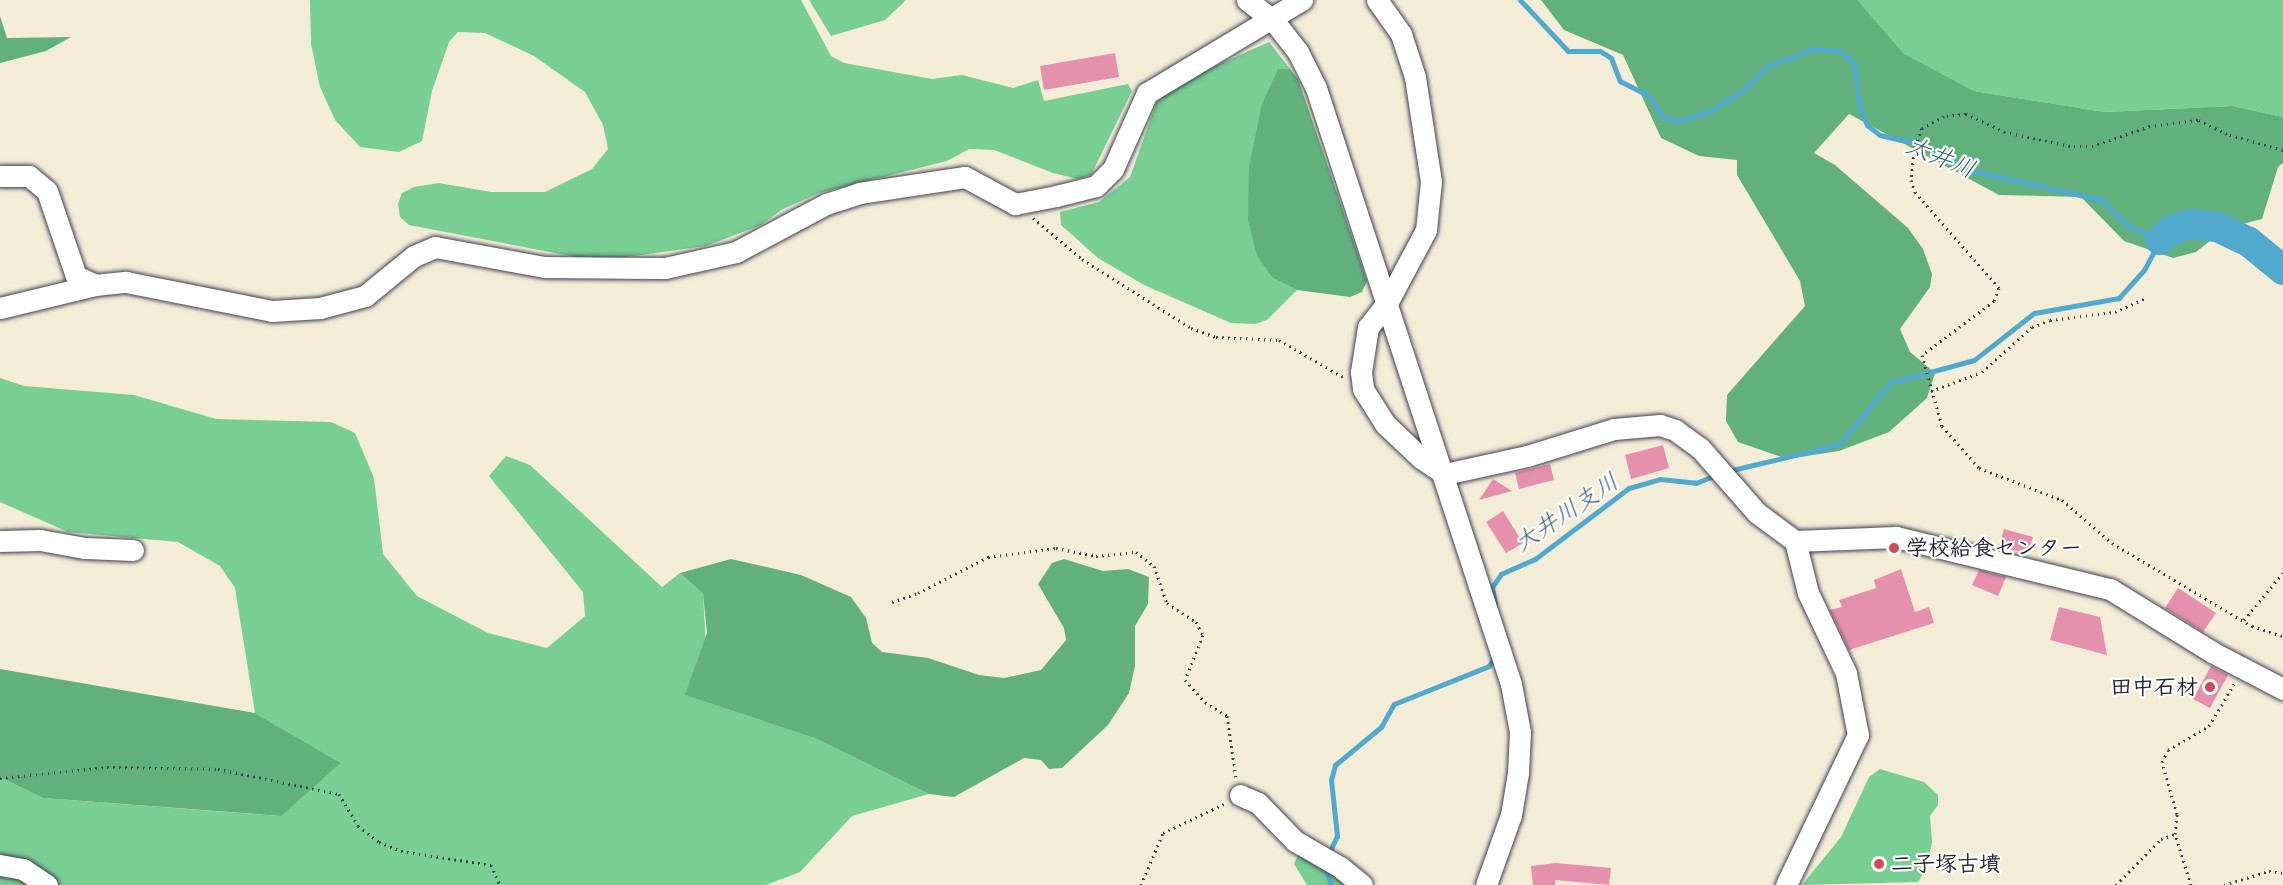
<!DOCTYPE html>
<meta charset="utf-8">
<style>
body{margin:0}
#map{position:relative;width:2283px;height:885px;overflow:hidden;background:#f3edd8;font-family:Itim,"Klee One",sans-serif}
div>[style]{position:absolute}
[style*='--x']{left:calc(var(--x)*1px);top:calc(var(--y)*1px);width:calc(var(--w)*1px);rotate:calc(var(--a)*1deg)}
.green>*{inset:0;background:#78ce93}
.forest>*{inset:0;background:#62b17d}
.stream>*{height:5px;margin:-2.5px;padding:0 2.5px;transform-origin:2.5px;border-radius:2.5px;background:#51a9ce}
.river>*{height:30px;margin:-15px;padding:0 15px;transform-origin:15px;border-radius:15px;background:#51a9ce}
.building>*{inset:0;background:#e591ae}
.path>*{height:3px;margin-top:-1.5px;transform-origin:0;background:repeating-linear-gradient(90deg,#414053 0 1.5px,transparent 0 6px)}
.roads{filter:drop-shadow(0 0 2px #414053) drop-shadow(0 0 2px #414053)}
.minor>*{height:21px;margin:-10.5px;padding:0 10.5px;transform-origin:10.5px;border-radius:10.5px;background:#fff}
.dots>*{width:16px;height:16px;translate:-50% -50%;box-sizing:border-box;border:3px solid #fdfcf7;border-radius:50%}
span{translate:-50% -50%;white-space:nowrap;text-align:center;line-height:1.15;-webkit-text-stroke:4.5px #fdfcf7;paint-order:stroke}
.poi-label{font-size:22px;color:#22223b;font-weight:700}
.left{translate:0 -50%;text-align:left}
.right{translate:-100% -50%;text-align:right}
.water-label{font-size:24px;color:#375f7d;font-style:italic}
</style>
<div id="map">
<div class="green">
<div style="clip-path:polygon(310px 0,801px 0,831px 56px,844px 63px,932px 79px,962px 75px,1013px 88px,1038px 80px,1044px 101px,1128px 84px,1132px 91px,1091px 175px,1078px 179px,1053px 173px,994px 150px,969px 149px,947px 161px,819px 193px,781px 210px,761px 225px,706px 246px,597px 261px,409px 225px,400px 217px,398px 204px,402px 193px,414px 187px,439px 183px,491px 192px,545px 192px,592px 169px,608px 149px,603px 125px,585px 92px,534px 56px,485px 33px,458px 32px,449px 42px,432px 91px,422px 141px,399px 152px,360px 147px,335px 120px,320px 87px,311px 44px)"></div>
<div style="clip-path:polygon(809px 0,906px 0,885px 20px,831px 36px)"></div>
<div style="clip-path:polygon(1777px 0,2283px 0,2283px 117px,2233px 106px,2104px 112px,1974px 91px,1903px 53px)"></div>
<div style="clip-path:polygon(1269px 42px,1290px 69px,1278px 69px,1273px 278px,1297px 290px,1267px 320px,1255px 324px,1231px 323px,1144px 285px,1098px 258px,1061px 225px,1060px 212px,1099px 202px,1130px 177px,1156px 104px,1174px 84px)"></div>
<div style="clip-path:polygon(0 378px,24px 386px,134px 395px,216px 419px,331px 422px,355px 433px,374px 478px,383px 554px,417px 596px,488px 633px,547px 648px,585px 616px,583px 592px,489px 476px,506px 456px,530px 465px,662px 587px,680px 573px,703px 594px,706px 646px,686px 695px,817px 739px,929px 794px,852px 816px,800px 872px,766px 885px,0 885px,0 777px,43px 798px,280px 816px,341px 763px,255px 713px,235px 588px,220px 566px,178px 542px,68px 532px,0 502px)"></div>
<div style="clip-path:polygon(1880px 769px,1924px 782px,1938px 795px,1938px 805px,1930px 816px,1932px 842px,1926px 869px,1918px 882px,1802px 885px,1841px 837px,1869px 777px)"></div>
<div style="clip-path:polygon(1299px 853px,1363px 885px,1307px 885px,1294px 864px)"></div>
</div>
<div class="forest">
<div style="clip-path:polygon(1541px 0,1857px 0,1903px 53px,1974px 91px,2104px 112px,2233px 106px,2283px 117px,2283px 163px,2278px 167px,2262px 219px,2226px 228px,2196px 252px,2173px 258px,2124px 241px,2081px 197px,1999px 195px,1849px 114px,1814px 153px,1835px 165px,1908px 228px,1923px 249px,1932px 274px,1930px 287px,1900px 329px,1910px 352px,1935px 373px,1927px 398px,1889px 432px,1839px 451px,1787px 459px,1738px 442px,1726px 421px,1727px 395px,1805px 306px,1800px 281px,1737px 175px,1737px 160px,1699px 156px,1661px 138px,1623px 55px,1564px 30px)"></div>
<div style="clip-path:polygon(0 16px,7px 38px,71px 37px,46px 51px,0 63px)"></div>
<div style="clip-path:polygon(1278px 69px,1290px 69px,1298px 79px,1367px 281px,1362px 292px,1350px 297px,1297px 290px,1273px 278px,1257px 256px,1248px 220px,1249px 167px,1262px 104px)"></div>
<div style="clip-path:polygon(731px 559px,801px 575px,851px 597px,866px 618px,872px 643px,882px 652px,928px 658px,979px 675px,1004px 678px,1041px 670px,1066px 640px,1064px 628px,1038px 584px,1052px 563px,1064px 559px,1103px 571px,1128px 569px,1149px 577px,1148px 604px,1135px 626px,1135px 666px,1129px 693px,1108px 725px,1062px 768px,1049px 769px,1041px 760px,1024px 758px,954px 797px,929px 794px,817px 739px,685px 695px,707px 633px,703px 594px,680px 573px)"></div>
<div style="clip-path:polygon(0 669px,255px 713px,341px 763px,281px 816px,43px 798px,0 777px)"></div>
</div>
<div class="stream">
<div style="--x:1520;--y:0;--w:70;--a:46.7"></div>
<div style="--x:1568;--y:51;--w:32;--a:0"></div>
<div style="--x:1600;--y:51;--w:13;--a:32"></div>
<div style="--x:1611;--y:58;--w:25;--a:69"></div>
<div style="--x:1620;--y:81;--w:34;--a:27"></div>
<div style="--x:1650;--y:96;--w:24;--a:60"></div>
<div style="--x:1662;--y:117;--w:16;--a:14"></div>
<div style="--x:1678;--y:121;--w:34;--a:-17"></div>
<div style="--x:1710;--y:111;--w:39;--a:-32"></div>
<div style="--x:1743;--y:90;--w:35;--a:-44"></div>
<div style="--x:1768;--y:66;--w:48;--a:-20.7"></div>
<div style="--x:1813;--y:49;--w:26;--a:4"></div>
<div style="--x:1839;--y:51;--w:19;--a:39"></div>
<div style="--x:1854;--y:63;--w:43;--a:83.4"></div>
<div style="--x:1859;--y:106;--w:21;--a:67"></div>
<div style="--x:1867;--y:125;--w:16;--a:38"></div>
<div style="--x:1880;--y:135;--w:44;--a:13.1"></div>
<div style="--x:1923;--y:145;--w:55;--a:28"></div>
<div style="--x:1972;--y:171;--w:133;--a:12.6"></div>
<div style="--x:2102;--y:200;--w:33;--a:46"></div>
<div style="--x:2125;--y:224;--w:38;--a:25"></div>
<div style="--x:2160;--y:240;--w:34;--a:118"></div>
<div style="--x:2144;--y:270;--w:38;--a:132"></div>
<div style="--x:2119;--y:298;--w:86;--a:170"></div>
<div style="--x:2034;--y:313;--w:76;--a:141.9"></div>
<div style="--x:1974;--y:360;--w:87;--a:164.7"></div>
<div style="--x:1890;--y:383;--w:75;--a:129.6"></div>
<div style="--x:1842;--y:441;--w:10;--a:151"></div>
<div style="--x:1833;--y:446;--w:108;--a:166.6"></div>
<div style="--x:1495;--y:604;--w:17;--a:-100"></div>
<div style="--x:1492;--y:587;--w:16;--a:-55"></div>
<div style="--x:1501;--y:574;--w:37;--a:-24"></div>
<div style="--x:1535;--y:559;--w:118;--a:-37.1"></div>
<div style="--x:1629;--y:488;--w:32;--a:-16"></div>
<div style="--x:1660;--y:479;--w:36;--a:6"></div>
<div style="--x:1696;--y:483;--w:22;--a:-22"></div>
<div style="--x:1328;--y:855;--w:21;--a:-65"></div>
<div style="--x:1337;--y:836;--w:56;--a:-96.1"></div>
<div style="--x:1331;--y:780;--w:16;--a:-75"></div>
<div style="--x:1335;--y:765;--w:60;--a:-39.6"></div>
<div style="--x:1381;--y:727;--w:26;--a:-61"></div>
<div style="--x:1394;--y:704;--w:102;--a:-21.8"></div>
<div style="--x:1489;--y:666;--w:13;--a:-61"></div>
<div style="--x:1325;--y:867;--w:19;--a:72"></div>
</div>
<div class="river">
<div style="--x:2160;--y:240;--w:16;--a:-40"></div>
<div style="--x:2172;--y:230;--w:20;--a:-18"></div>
<div style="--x:2191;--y:224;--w:26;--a:7"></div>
<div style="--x:2217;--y:227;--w:35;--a:25"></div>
<div style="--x:2249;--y:242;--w:44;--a:39.5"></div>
</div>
<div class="building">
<div style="clip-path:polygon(1115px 53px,1119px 77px,1044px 90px,1040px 66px)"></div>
<div style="clip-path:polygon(1663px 445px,1669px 468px,1631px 479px,1625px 455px)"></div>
<div style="clip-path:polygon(1550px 464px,1554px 480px,1519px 489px,1515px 473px)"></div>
<div style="clip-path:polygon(1493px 479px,1512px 491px,1479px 500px)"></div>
<div style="clip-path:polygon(1503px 511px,1523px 543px,1506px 553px,1486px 522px)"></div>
<div style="clip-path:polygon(2004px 529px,2033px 537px,2028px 554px,1999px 546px)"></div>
<div style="clip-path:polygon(1901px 569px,1915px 612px,1929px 607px,1934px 623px,1849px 650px,1830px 610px,1842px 607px,1839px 600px,1876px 588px,1874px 580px)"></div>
<div style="clip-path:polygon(1979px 570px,2006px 577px,1998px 596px,1972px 585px)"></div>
<div style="clip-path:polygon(2178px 588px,2216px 613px,2203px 632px,2165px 608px)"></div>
<div style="clip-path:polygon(2059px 607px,2100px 617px,2107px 655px,2050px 640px)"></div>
<div style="clip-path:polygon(2211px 666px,2228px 675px,2210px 708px,2193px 699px)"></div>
<div style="clip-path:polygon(1556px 863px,1611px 868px,1609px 885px,1555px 880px,1555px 885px,1533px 885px,1531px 866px)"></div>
</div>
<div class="path">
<div style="--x:2283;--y:150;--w:58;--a:-164.1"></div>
<div style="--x:2227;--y:134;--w:32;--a:-154"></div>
<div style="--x:2198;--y:120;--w:48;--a:172.9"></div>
<div style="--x:2150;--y:126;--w:60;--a:160.7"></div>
<div style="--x:2093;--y:146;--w:23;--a:180"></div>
<div style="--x:2070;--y:146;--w:66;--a:-167.8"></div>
<div style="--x:2005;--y:132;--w:43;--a:-155.2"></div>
<div style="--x:1966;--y:114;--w:22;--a:175"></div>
<div style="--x:1944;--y:116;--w:25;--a:151"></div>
<div style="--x:1922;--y:128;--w:24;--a:109"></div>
<div style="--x:1914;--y:151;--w:29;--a:96"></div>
<div style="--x:1911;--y:180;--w:13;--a:72"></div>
<div style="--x:1915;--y:192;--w:128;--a:48.8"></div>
<div style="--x:1999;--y:288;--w:14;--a:111"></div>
<div style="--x:1994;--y:301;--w:90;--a:143.1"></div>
<div style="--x:1922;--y:355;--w:74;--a:74.3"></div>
<div style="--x:1942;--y:426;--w:56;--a:48.6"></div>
<div style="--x:1979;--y:468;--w:89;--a:21.1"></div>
<div style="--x:2062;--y:500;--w:66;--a:40.7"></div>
<div style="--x:2112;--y:543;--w:163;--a:30.7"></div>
<div style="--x:2252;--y:626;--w:33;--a:18"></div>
<div style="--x:1033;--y:218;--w:64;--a:39.9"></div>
<div style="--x:1082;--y:259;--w:129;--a:32.3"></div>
<div style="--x:1191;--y:328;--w:27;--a:20"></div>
<div style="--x:1216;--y:337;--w:63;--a:2.7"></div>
<div style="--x:1279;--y:340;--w:74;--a:30"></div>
<div style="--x:1931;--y:391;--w:54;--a:-20.4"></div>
<div style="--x:1982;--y:372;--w:67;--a:-42"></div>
<div style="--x:2032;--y:327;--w:19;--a:-21"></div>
<div style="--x:2050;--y:320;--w:65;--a:-7"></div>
<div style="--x:2115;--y:312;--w:32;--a:-24"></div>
<div style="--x:892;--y:602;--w:28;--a:-19"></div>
<div style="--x:918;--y:593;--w:79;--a:-27.2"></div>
<div style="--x:988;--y:557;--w:69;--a:-7.5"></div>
<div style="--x:1056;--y:548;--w:41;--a:11.3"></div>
<div style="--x:1096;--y:556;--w:40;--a:-5.7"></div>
<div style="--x:1136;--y:552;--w:23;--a:38"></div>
<div style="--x:1154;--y:566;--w:39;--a:71"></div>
<div style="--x:1167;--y:603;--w:35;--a:33"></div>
<div style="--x:1196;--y:622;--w:15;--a:62"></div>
<div style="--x:1203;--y:635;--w:48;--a:111.8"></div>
<div style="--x:1185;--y:680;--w:30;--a:48"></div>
<div style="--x:1205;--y:702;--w:26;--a:32"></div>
<div style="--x:1227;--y:716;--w:63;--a:81.7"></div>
<div style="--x:2244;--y:620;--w:61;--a:-50.3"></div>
<div style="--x:0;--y:778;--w:108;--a:-5.9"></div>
<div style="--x:107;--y:767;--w:111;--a:1"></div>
<div style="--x:218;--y:769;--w:124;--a:11.7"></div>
<div style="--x:339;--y:794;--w:37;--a:59"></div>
<div style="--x:358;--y:826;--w:26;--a:37"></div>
<div style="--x:379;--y:842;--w:24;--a:22"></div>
<div style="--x:401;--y:851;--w:91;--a:8.8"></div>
<div style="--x:491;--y:865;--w:22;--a:66"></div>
<div style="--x:1141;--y:885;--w:56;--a:-67.1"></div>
<div style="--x:1163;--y:833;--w:70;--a:-25.5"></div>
<div style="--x:2116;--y:885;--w:64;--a:-45.6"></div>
<div style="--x:2161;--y:839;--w:15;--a:-20"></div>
<div style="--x:2191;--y:885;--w:53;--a:-107.4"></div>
<div style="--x:2175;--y:834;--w:20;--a:-84"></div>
<div style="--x:2177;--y:814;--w:54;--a:-106.1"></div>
<div style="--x:2162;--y:762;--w:13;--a:-63"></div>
<div style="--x:2168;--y:750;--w:48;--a:-30.3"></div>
<div style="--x:2209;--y:726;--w:49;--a:-59.2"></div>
<div style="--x:2224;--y:885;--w:47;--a:-17.3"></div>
<div style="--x:2269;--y:871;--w:14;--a:8"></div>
</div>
<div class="roads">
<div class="minor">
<div style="--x:1247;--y:0;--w:33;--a:38"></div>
<div style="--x:1273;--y:20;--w:41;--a:52"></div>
<div style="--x:1298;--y:52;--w:40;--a:63.4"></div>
<div style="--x:1316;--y:88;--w:627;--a:71.88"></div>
<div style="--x:1511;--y:684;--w:49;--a:79.4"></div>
<div style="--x:1520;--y:732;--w:41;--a:92.8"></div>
<div style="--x:1518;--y:773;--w:43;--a:99.5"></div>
<div style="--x:1511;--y:815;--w:74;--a:109.7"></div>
<div style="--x:1377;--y:0;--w:42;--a:54.8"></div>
<div style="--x:1401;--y:34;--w:45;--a:72"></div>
<div style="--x:1415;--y:77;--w:105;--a:81.3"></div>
<div style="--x:1431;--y:181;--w:49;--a:95.8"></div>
<div style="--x:1426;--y:230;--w:83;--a:118.1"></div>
<div style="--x:1387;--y:303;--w:31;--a:128"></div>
<div style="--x:1368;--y:327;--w:46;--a:98.8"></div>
<div style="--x:1361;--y:372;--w:17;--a:83"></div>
<div style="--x:1363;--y:389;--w:41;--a:57.8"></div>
<div style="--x:1385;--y:424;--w:50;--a:43.4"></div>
<div style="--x:1421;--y:458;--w:29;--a:34"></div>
<div style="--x:1445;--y:474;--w:84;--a:-12.4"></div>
<div style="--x:1527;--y:456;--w:91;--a:-17.2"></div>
<div style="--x:1614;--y:429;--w:46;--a:-5"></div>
<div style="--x:1660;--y:425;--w:16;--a:18"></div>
<div style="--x:1675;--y:430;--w:31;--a:36"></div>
<div style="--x:1700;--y:448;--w:86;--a:48.8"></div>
<div style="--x:1757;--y:513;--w:47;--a:36.4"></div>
<div style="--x:1795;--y:541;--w:101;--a:-2.3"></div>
<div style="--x:1896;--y:537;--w:220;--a:13.7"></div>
<div style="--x:2110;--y:589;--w:120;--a:31.7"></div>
<div style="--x:2212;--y:652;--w:80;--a:27.5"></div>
<div style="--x:0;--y:176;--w:29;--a:0"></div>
<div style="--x:29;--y:176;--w:23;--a:40"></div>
<div style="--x:47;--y:191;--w:90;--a:71.2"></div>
<div style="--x:76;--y:276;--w:21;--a:25"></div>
<div style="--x:0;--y:308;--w:98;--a:-13.6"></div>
<div style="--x:95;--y:285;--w:31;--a:-6"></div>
<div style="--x:126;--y:282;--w:149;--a:11.2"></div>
<div style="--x:272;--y:311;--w:48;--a:-3.6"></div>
<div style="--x:320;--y:308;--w:47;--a:-14.9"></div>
<div style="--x:365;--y:296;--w:63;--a:-39.2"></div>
<div style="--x:414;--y:256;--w:23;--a:-23"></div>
<div style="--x:435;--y:247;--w:111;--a:10.4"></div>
<div style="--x:544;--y:267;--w:121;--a:0.5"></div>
<div style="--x:665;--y:268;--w:73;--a:-12.7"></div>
<div style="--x:736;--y:252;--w:102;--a:-28.1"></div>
<div style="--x:826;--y:204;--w:35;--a:-18"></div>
<div style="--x:859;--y:193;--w:107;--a:-8.6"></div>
<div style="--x:965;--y:177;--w:57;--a:28.4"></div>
<div style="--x:1015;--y:204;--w:42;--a:-11"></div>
<div style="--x:1056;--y:196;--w:41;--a:-14"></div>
<div style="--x:1096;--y:186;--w:24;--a:-45"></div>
<div style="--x:1113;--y:169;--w:83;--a:-65.9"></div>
<div style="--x:1147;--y:93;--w:181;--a:-31"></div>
<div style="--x:0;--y:541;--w:40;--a:-1.4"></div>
<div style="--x:40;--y:540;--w:46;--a:10.1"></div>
<div style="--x:85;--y:548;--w:48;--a:2.4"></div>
<div style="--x:1240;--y:795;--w:20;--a:24"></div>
<div style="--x:1258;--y:803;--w:53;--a:45.8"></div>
<div style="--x:1295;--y:841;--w:52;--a:30"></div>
<div style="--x:1340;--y:867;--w:28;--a:39"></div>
<div style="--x:0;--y:865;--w:23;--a:10"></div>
<div style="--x:23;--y:869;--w:29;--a:34"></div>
<div style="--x:1786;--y:885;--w:166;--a:-64.4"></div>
<div style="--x:1858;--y:735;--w:63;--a:-101"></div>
<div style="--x:1846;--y:673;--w:89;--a:-115.4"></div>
<div style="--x:1808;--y:593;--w:54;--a:-104"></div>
</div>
</div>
<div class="dots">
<div style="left:1894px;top:548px;background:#d1495b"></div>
<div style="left:2210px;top:687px;background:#d1495b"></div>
<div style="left:1879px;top:864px;background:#d1495b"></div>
</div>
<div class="poi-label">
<span class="left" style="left:1906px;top:548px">学校給食センター</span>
<span class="right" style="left:2198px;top:687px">田中石材</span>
<span class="left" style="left:1891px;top:864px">二子塚古墳</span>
</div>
<div class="water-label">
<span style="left:1941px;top:157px;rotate:22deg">太井川</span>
<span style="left:1566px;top:512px;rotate:-34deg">大井川支川</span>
</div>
</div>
